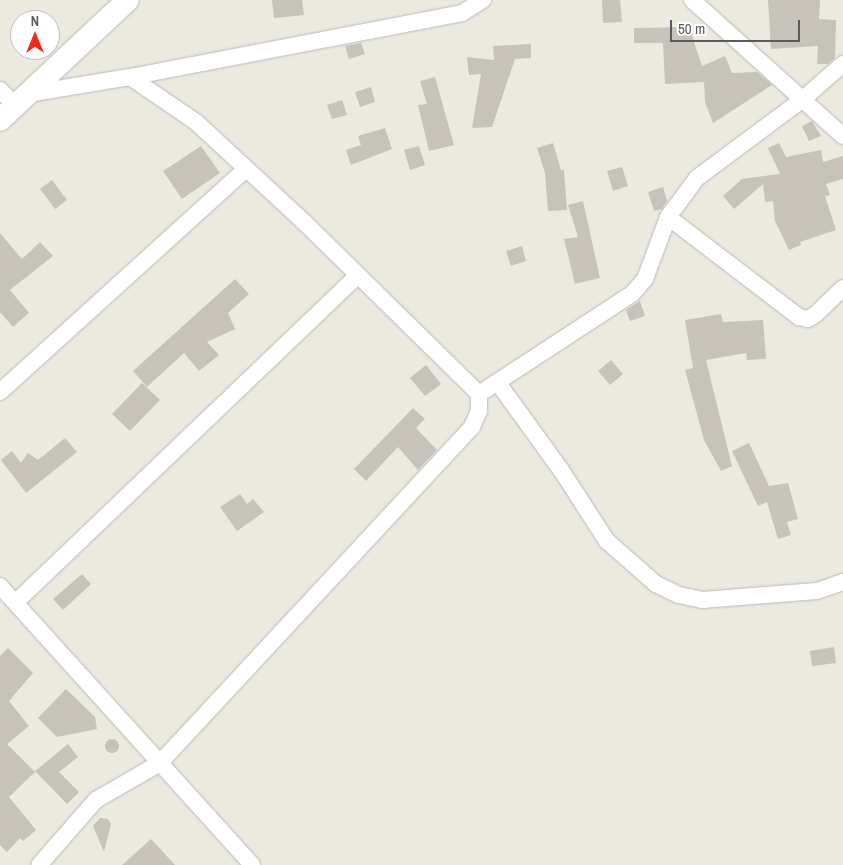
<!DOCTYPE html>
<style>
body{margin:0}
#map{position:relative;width:843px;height:865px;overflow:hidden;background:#ece9de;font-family:"Archivo Narrow",sans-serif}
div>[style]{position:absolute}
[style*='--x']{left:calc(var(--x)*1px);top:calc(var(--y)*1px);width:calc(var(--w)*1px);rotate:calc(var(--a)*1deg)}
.building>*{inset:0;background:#c7c3bb}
.round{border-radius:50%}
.roads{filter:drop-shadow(0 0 1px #b6babf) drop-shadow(0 0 1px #b6babf)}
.street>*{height:16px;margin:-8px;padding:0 8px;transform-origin:8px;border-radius:8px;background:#fff}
.secondary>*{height:22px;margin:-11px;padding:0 11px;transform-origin:11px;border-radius:11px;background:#fff}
span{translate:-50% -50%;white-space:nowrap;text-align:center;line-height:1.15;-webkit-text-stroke:4.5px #fff;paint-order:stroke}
.north{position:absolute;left:10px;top:10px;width:50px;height:50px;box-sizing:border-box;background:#fff;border:1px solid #bcbec0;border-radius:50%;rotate:0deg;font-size:14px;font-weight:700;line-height:20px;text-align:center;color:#575c61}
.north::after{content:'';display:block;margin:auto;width:18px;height:22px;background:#f7251a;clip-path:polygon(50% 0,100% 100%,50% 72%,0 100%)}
.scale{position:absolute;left:670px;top:20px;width:130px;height:22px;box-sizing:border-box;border:2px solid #575c61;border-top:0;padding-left:6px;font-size:15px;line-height:18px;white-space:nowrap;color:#575c61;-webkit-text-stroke:4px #fff;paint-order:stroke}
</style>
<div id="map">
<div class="building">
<div style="clip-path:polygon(272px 0,302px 0,304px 15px,274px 18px)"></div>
<div style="clip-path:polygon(602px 0,620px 0,622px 22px,603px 23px)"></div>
<div style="clip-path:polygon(768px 0,820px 0,819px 19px,836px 20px,835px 58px,828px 64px,817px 64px,818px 46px,771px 49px)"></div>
<div style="clip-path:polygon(689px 27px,702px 66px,725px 56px,732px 73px,757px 72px,772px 85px,713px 123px,705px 102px,704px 82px,665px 84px,663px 43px,634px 43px,634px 28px)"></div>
<div style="clip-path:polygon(361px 43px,365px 54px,349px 59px,345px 46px)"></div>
<div style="clip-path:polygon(531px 44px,531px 58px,515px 59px,492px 127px,472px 128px,481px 74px,469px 75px,467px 57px,494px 60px,493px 46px)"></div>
<div style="clip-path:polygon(435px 77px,454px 145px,429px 151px,418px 105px,427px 104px,420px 81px)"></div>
<div style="clip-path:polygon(371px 87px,375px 102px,360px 107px,355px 92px)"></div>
<div style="clip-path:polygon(342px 100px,347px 115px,332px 119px,327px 105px)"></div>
<div style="clip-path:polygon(812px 121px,821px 136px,809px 141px,802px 126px)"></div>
<div style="clip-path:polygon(385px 128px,392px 149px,351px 165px,346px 150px,361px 145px,358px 136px)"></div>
<div style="clip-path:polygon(553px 143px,561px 170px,564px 170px,567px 210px,548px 211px,545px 173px,537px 148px)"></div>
<div style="clip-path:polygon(779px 143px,786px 157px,821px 150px,823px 162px,843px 156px,843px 179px,826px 184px,830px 195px,825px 196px,836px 230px,800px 242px,801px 245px,789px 250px,775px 221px,773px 201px,765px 202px,763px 184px,734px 209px,723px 196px,742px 179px,780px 174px,768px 148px)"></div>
<div style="clip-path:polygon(201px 146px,220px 173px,182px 199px,163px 171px)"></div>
<div style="clip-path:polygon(419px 146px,425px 165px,410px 170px,404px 150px)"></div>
<div style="clip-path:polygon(622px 167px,628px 186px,613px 191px,607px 171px)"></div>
<div style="clip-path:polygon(52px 180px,67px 200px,55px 209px,40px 189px)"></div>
<div style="clip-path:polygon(663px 187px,667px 201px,662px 209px,654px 211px,648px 192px)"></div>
<div style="clip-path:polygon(583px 201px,600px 278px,575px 284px,564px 239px,578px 237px,568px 205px)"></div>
<div style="clip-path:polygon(0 233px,22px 259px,40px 242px,53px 256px,10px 290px,29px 313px,13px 327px,0 312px)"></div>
<div style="clip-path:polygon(522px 246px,526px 261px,511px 266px,506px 251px)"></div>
<div style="clip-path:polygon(235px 279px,249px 294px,228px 313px,235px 329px,207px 342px,219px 355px,199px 371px,184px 353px,147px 387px,133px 371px)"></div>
<div style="clip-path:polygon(640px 301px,645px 316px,630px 321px,626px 310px)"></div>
<div style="clip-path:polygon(721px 314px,723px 322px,763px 320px,766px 359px,747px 360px,746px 353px,706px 360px,732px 466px,721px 471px,704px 440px,685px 370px,693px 368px,685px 320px)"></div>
<div style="clip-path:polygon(611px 360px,623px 374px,610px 385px,598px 371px)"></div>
<div style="clip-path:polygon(426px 365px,441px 384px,425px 396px,410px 378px)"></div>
<div style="clip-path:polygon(142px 383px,160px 400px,130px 431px,112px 414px)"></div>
<div style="clip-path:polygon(413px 408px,425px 419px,416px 428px,437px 450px,418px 470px,398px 447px,366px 481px,354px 469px)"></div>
<div style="clip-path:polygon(65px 438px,77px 452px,26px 493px,1px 460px,12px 451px,21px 463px,28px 453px,38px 460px)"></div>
<div style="clip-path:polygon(749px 443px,769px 486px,788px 483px,798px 519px,787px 522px,791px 535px,778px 539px,767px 502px,758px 506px,732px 451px)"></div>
<div style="clip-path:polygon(240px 494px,247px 504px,253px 499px,264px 512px,237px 531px,220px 507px)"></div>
<div style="clip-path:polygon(82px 574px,91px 584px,63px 610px,53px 599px)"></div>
<div style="clip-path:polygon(834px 647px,836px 663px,812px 666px,810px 651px)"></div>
<div style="clip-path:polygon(8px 648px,33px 673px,9px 701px,29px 726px,7px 744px,35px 772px,9px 797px,36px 830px,23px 841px,20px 838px,7px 852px,0 845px,0 656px)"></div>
<div style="clip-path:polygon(66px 689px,95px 717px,97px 729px,57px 737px,38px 718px)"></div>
<div class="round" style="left:105px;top:739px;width:14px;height:14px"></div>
<div style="clip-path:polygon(68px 744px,78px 757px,59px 772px,79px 792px,67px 804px,35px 771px)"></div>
<div style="clip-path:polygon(100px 818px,108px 819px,111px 824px,104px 852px,93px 826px)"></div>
<div style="clip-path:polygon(151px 839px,175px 865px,122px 865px)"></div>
</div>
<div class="roads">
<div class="street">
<div style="--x:692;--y:0;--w:203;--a:42"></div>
<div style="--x:130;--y:77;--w:338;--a:-10.9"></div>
<div style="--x:462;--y:13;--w:25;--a:-32"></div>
<div style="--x:0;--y:90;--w:21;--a:45"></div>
<div style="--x:27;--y:94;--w:104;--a:-9.4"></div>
<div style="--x:130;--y:77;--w:80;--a:34.3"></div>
<div style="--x:196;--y:122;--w:146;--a:42.8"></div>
<div style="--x:303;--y:221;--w:247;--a:44.5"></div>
<div style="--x:479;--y:394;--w:17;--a:90"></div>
<div style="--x:479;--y:411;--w:17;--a:114"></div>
<div style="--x:472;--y:427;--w:459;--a:132.9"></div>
<div style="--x:160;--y:763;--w:74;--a:150"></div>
<div style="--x:96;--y:800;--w:86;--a:131.2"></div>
<div style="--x:668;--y:217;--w:165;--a:37.4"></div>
<div style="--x:799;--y:317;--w:9;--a:13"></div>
<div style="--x:808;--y:319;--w:9;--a:-32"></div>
<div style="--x:816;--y:314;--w:37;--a:-44"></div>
<div style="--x:498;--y:383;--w:107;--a:54.1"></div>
<div style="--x:561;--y:470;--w:85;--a:57.1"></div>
<div style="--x:607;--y:541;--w:65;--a:41.3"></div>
<div style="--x:656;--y:584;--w:25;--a:26"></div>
<div style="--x:679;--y:595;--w:24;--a:12"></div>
<div style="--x:702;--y:600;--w:115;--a:-4.5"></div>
<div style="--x:817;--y:591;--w:28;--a:-19"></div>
<div style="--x:0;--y:392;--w:332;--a:-42.2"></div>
<div style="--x:479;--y:394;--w:183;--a:-33.2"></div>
<div style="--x:632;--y:294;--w:20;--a:-49"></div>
<div style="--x:645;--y:279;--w:66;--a:-69.6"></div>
<div style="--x:668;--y:217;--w:49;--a:-53.4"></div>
<div style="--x:697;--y:178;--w:132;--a:-36.7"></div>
<div style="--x:803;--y:99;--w:53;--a:-41.2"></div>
<div style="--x:0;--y:586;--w:376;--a:47.9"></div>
<div style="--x:16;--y:602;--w:473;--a:-43.7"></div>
</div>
<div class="secondary">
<div style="--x:0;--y:120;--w:175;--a:-43.2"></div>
</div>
</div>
<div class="north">N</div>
<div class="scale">50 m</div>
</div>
